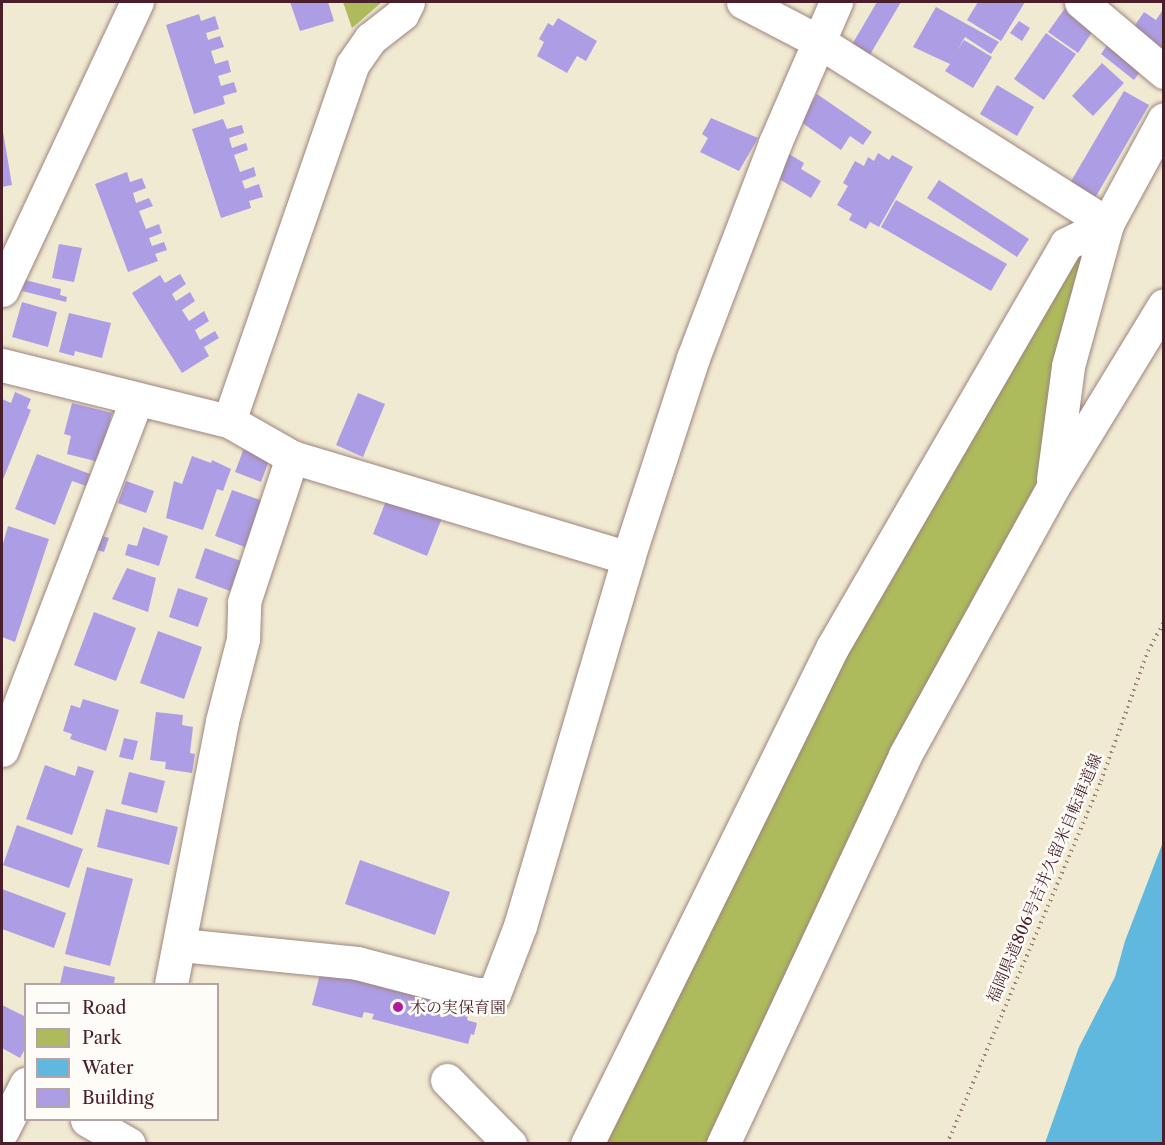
<!DOCTYPE html>
<meta charset="utf-8">
<style>
body{margin:0}
#map{position:relative;width:1165px;height:1145px;overflow:hidden;background:#f1ead2;font-family:"Libre Caslon Text","Noto Serif JP",serif}
div>[style]{position:absolute}
[style*='--x']{left:calc(var(--x)*1px);top:calc(var(--y)*1px);width:calc(var(--w)*1px);rotate:calc(var(--a)*1deg)}
.green>*{inset:0;background:#aebb5c}
.water>*{inset:0;background:#61b8de}
.building>*{inset:0;background:#ad9de4}
.path>*{height:4px;margin-top:-2px;transform-origin:0;background:repeating-linear-gradient(90deg,#9e847e 0 1.5px,transparent 0 6px)}
.roads{filter:drop-shadow(0 0 2px #9e847e) drop-shadow(0 0 2px #9e847e)}
.minor>*{height:33px;margin:-16.5px;padding:0 16.5px;transform-origin:16.5px;border-radius:16.5px;background:#fff}
.dots>*{width:16px;height:16px;translate:-50% -50%;box-sizing:border-box;border:3px solid #fdfcf7;border-radius:50%}
span{translate:-50% -50%;white-space:nowrap;text-align:center;line-height:1.15;-webkit-text-stroke:5px #fdfcf7;paint-order:stroke}
.street-label{font-size:16px;color:#4a1f2b}
.poi-label{font-size:16px;color:#4a1f2b}
.left{translate:0 -50%;text-align:left}
.frame{position:absolute;inset:0;border:3px solid #4a1f2b;pointer-events:none}
.legend{position:absolute;left:24px;top:983px;width:195px;height:138px;box-sizing:border-box;background:#fdfcf7;border:2px solid #b5a4a5;margin:0;padding:8px 10px;list-style:none;font-size:18px;color:#4a1f2b}
.legend li{display:flex;align-items:center;gap:12px;height:30px}
.legend b{width:30px;border:2px solid #b5a4a5}
</style>
<div id="map">
<div class="green">
<div style="clip-path:polygon(343px 2px,382px 2px,352px 28px)"></div>
<div style="clip-path:polygon(1093px 244px,1045px 486px,874px 791px,706px 1143px,598px 1144px,831px 669px,1073px 255px)"></div>
</div>
<div class="water">
<div style="clip-path:polygon(1163px 842px,1163px 1143px,1045px 1143px,1079px 1047px,1115px 977px,1125px 941px)"></div>
</div>
<div class="building">
<div style="clip-path:polygon(290px 2px,328px 2px,334px 21px,300px 31px)"></div>
<div style="clip-path:polygon(877px 2px,901px 2px,868px 58px,850px 48px)"></div>
<div style="clip-path:polygon(978px 2px,1025px 2px,1001px 41px,967px 20px)"></div>
<div style="clip-path:polygon(1068px 4px,1097px 25px,1078px 53px,1048px 32px)"></div>
<div style="clip-path:polygon(936px 7px,999px 42px,991px 54px,965px 37px,957px 51px,964px 40px,992px 57px,973px 88px,945px 71px,950px 64px,913px 47px)"></div>
<div style="clip-path:polygon(1164px 8px,1164px 58px,1129px 34px,1144px 12px,1156px 20px)"></div>
<div style="clip-path:polygon(199px 14px,201px 21px,215px 16px,219px 29px,206px 33px,208px 40px,220px 36px,224px 47px,211px 51px,215px 64px,228px 60px,231px 72px,218px 76px,221px 86px,234px 82px,237px 92px,223px 96px,225px 104px,194px 114px,166px 25px)"></div>
<div style="clip-path:polygon(558px 18px,597px 41px,586px 61px,577px 56px,567px 73px,537px 56px,544px 42px,539px 39px,548px 23px,553px 26px)"></div>
<div style="clip-path:polygon(1019px 21px,1030px 28px,1022px 41px,1010px 33px)"></div>
<div style="clip-path:polygon(1046px 33px,1076px 54px,1044px 100px,1014px 79px)"></div>
<div style="clip-path:polygon(1113px 37px,1147px 63px,1134px 80px,1101px 54px)"></div>
<div style="clip-path:polygon(1102px 63px,1124px 83px,1093px 116px,1072px 96px)"></div>
<div style="clip-path:polygon(997px 85px,1034px 107px,1017px 136px,980px 114px)"></div>
<div style="clip-path:polygon(1124px 91px,1149px 105px,1095px 198px,1070px 183px)"></div>
<div style="clip-path:polygon(817px 94px,872px 132px,863px 145px,850px 136px,841px 150px,798px 120px)"></div>
<div style="clip-path:polygon(711px 118px,758px 138px,739px 171px,700px 152px,708px 138px,702px 134px)"></div>
<div style="clip-path:polygon(223px 119px,227px 129px,242px 125px,244px 133px,229px 138px,232px 148px,246px 143px,248px 150px,234px 155px,240px 172px,254px 167px,256px 176px,242px 181px,245px 189px,259px 184px,263px 197px,249px 201px,251px 208px,221px 218px,192px 129px)"></div>
<div style="clip-path:polygon(2px 126px,12px 185px,2px 187px)"></div>
<div style="clip-path:polygon(779px 148px,804px 163px,801px 169px,821px 181px,811px 198px,769px 173px)"></div>
<div style="clip-path:polygon(878px 153px,889px 160px,892px 155px,913px 167px,879px 227px,870px 222px,866px 229px,849px 220px,852px 214px,837px 205px,848px 186px,843px 183px,855px 161px,864px 166px,868px 157px,874px 161px)"></div>
<div style="clip-path:polygon(127px 172px,130px 182px,142px 178px,146px 188px,133px 193px,136px 203px,149px 198px,153px 206px,139px 211px,146px 229px,159px 224px,162px 233px,149px 238px,152px 246px,164px 242px,167px 250px,155px 254px,158px 261px,128px 272px,95px 184px)"></div>
<div style="clip-path:polygon(939px 180px,1029px 239px,1017px 257px,927px 198px)"></div>
<div style="clip-path:polygon(896px 200px,1007px 264px,991px 291px,881px 227px)"></div>
<div style="clip-path:polygon(59px 244px,82px 248px,74px 282px,52px 278px)"></div>
<div style="clip-path:polygon(180px 274px,186px 284px,172px 294px,176px 301px,190px 292px,195px 301px,182px 310px,189px 321px,204px 311px,209px 321px,195px 330px,200px 340px,215px 331px,219px 338px,204px 347px,209px 356px,182px 373px,132px 293px,160px 275px,165px 283px)"></div>
<div style="clip-path:polygon(25px 280px,61px 289px,60px 295px,67px 297px,66px 302px,22px 291px)"></div>
<div style="clip-path:polygon(22px 302px,57px 312px,48px 347px,12px 337px)"></div>
<div style="clip-path:polygon(69px 313px,111px 323px,102px 358px,75px 351px,74px 356px,59px 352px)"></div>
<div style="clip-path:polygon(15px 392px,31px 399px,27px 408px,31px 410px,2px 482px,2px 399px,11px 403px)"></div>
<div style="clip-path:polygon(358px 393px,385px 404px,363px 457px,336px 445px)"></div>
<div style="clip-path:polygon(72px 403px,112px 413px,99px 462px,67px 454px,71px 436px,64px 434px)"></div>
<div style="clip-path:polygon(244px 448px,270px 458px,261px 482px,235px 472px)"></div>
<div style="clip-path:polygon(37px 454px,90px 474px,86px 486px,72px 481px,55px 525px,15px 509px)"></div>
<div style="clip-path:polygon(192px 456px,211px 463px,212px 460px,231px 469px,223px 491px,217px 489px,203px 530px,166px 518px,174px 481px,182px 484px)"></div>
<div style="clip-path:polygon(126px 481px,154px 491px,146px 513px,118px 503px)"></div>
<div style="clip-path:polygon(232px 490px,263px 501px,245px 547px,215px 536px)"></div>
<div style="clip-path:polygon(388px 496px,442px 518px,427px 556px,373px 534px)"></div>
<div style="clip-path:polygon(8px 526px,49px 539px,15px 642px,2px 637px,2px 547px)"></div>
<div style="clip-path:polygon(143px 527px,168px 536px,159px 566px,125px 555px,128px 544px,137px 546px)"></div>
<div style="clip-path:polygon(92px 533px,109px 538px,104px 552px,87px 547px)"></div>
<div style="clip-path:polygon(205px 548px,241px 561px,230px 591px,195px 578px)"></div>
<div style="clip-path:polygon(127px 568px,156px 578px,148px 612px,112px 599px)"></div>
<div style="clip-path:polygon(178px 588px,208px 598px,198px 627px,169px 617px)"></div>
<div style="clip-path:polygon(94px 612px,136px 628px,116px 681px,74px 665px)"></div>
<div style="clip-path:polygon(158px 631px,202px 647px,184px 699px,140px 683px)"></div>
<div style="clip-path:polygon(83px 699px,119px 710px,106px 751px,70px 739px,72px 734px,63px 731px,71px 705px,80px 708px)"></div>
<div style="clip-path:polygon(156px 712px,183px 715px,182px 725px,193px 727px,190px 753px,195px 754px,192px 773px,165px 769px,166px 762px,150px 760px)"></div>
<div style="clip-path:polygon(124px 738px,138px 741px,133px 760px,119px 757px)"></div>
<div style="clip-path:polygon(45px 765px,75px 776px,78px 766px,94px 771px,72px 835px,26px 819px)"></div>
<div style="clip-path:polygon(129px 772px,165px 781px,157px 813px,121px 804px)"></div>
<div style="clip-path:polygon(106px 809px,178px 827px,169px 865px,97px 847px)"></div>
<div style="clip-path:polygon(17px 825px,83px 849px,69px 888px,3px 865px)"></div>
<div style="clip-path:polygon(360px 860px,450px 892px,435px 935px,345px 904px)"></div>
<div style="clip-path:polygon(87px 867px,133px 879px,110px 966px,65px 954px)"></div>
<div style="clip-path:polygon(2px 889px,66px 913px,54px 948px,2px 929px)"></div>
<div style="clip-path:polygon(64px 966px,115px 977px,114px 984px,60px 984px)"></div>
<div style="clip-path:polygon(321px 970px,472px 1002px,467px 1020px,477px 1023px,474px 1035px,471px 1034px,468px 1044px,372px 1019px,374px 1014px,364px 1012px,362px 1018px,312px 1005px)"></div>
<div style="clip-path:polygon(2px 1005px,26px 1017px,26px 1047px,20px 1058px,2px 1048px)"></div>
</div>
<div class="path">
<div style="--x:947;--y:1144;--w:394;--a:-67"></div>
<div style="--x:1101;--y:781;--w:138;--a:-70.1"></div>
<div style="--x:1148;--y:651;--w:33;--a:-61"></div>
</div>
<div class="roads">
<div class="minor">
<div style="--x:743;--y:2;--w:85;--a:27.5"></div>
<div style="--x:818;--y:41;--w:342;--a:32.3"></div>
<div style="--x:1081;--y:2;--w:109;--a:40.1"></div>
<div style="--x:2;--y:290;--w:318;--a:-64.9"></div>
<div style="--x:2;--y:365;--w:234;--a:13.9"></div>
<div style="--x:229;--y:421;--w:73;--a:29.7"></div>
<div style="--x:292;--y:457;--w:351;--a:16.7"></div>
<div style="--x:229;--y:421;--w:377;--a:-70.9"></div>
<div style="--x:352;--y:65;--w:32;--a:-55"></div>
<div style="--x:370;--y:39;--w:41;--a:-38"></div>
<div style="--x:402;--y:14;--w:13;--a:-63"></div>
<div style="--x:1053;--y:479;--w:114;--a:-82.4"></div>
<div style="--x:1068;--y:366;--w:147;--a:-74.6"></div>
<div style="--x:1107;--y:224;--w:119;--a:-61.5"></div>
<div style="--x:2;--y:750;--w:376;--a:-69"></div>
<div style="--x:181;--y:945;--w:177;--a:5.8"></div>
<div style="--x:357;--y:963;--w:123;--a:14.6"></div>
<div style="--x:476;--y:994;--w:18;--a:0"></div>
<div style="--x:494;--y:994;--w:73;--a:-69.1"></div>
<div style="--x:520;--y:926;--w:384;--a:-73.6"></div>
<div style="--x:628;--y:558;--w:210;--a:-72"></div>
<div style="--x:693;--y:358;--w:230;--a:-69.1"></div>
<div style="--x:775;--y:143;--w:154;--a:-66.6"></div>
<div style="--x:171;--y:984;--w:268;--a:-79"></div>
<div style="--x:222;--y:721;--w:85;--a:-75.6"></div>
<div style="--x:243;--y:639;--w:37;--a:-88"></div>
<div style="--x:244;--y:602;--w:153;--a:-71.7"></div>
<div style="--x:447;--y:1080;--w:90;--a:45.5"></div>
<div style="--x:87;--y:1120;--w:48;--a:29.7"></div>
<div style="--x:2;--y:1131;--w:53;--a:-62.9"></div>
<div style="--x:587;--y:1144;--w:553;--a:-63.71"></div>
<div style="--x:832;--y:648;--w:467;--a:-59.9"></div>
<div style="--x:1066;--y:244;--w:46;--a:-26"></div>
<div style="--x:723;--y:1144;--w:429;--a:-64.9"></div>
<div style="--x:905;--y:755;--w:306;--a:-61.1"></div>
<div style="--x:1053;--y:487;--w:213;--a:-58.6"></div>
</div>
</div>
<div class="dots">
<div style="left:398px;top:1007px;background:#b5179e"></div>
</div>
<div class="street-label">
<span style="left:1044px;top:878px;rotate:-67deg">福岡県道806号吉井久留米自転車道線</span>
</div>
<div class="poi-label">
<span class="left" style="left:410px;top:1007px">木の実保育園</span>
</div>
<div class="frame"></div>
<ul class="legend">
<li><b style="height:8px;background:#fff"></b>Road</li>
<li><b style="height:16px;background:#aebb5c"></b>Park</li>
<li><b style="height:16px;background:#61b8de"></b>Water</li>
<li><b style="height:16px;background:#ad9de4"></b>Building</li>
</ul>
</div>
